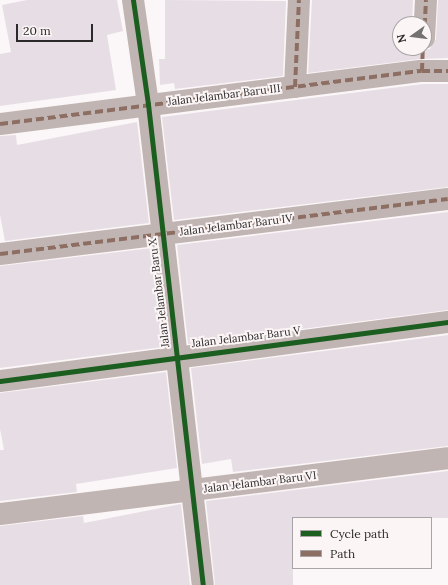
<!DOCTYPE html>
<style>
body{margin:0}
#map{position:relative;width:448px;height:585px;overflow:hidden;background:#fbf6f7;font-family:Lora,serif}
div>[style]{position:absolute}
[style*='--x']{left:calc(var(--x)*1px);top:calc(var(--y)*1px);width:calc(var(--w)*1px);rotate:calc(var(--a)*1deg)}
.building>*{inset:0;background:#e7dee5}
.street>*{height:22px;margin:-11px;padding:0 11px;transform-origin:11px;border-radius:11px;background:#c1b5b3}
.quiet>*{height:4px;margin-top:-2px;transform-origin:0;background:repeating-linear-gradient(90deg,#8d6e63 0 8px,transparent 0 12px)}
.cycleway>*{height:5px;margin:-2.5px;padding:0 2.5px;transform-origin:2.5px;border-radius:2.5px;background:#1b5e20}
span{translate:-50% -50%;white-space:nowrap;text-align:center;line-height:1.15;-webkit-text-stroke:4px #fcf5f6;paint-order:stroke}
.street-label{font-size:11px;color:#2b2929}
.legend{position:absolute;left:292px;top:517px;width:140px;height:52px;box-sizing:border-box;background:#fcf5f6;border:1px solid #a8a3a4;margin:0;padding:5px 7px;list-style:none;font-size:12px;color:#2b2929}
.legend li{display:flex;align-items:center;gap:8px;height:20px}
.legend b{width:20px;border:1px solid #a8a3a4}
.north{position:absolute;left:392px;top:16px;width:40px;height:40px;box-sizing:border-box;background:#fcf5f6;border:1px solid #a8a3a4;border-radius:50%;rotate:256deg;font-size:11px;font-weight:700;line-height:16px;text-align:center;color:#2b2929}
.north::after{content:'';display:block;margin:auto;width:14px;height:18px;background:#747171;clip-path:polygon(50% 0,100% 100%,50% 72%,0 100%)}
.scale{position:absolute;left:16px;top:24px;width:77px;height:18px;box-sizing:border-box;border:2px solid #2b2929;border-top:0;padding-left:5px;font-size:12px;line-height:14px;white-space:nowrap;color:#2b2929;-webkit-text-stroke:3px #fcf5f6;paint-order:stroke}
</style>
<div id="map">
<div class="building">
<div style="clip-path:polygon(27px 0,117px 0,123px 31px,107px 35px,116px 90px,0 106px,0 54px,11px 52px,2px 5px)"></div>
<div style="clip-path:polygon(165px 0,286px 1px,283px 76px,175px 89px,174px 83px,160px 85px,159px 59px,165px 59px)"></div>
<div style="clip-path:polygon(312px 0,413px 0,412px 24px,400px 24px,400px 48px,424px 50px,430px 49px,436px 39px,438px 0,448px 0,448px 58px,420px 59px,308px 73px)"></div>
<div style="clip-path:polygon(423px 84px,448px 84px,448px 187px,174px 220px,162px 117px)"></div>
<div style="clip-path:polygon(137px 122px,149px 223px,5px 241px,0 215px,0 136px,16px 135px,17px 145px)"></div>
<div style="clip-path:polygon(448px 212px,448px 310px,188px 344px,177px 245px)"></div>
<div style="clip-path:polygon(152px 248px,163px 347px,0 368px,0 266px)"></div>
<div style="clip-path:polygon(448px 335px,448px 446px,233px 472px,231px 459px,202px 464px,191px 368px)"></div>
<div style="clip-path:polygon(166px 372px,177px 468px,76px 484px,77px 492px,0 501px,0 450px,4px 450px,0 429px,0 393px)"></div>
<div style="clip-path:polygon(448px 471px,448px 518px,293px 518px,293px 585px,215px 585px,206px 501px)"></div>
<div style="clip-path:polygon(181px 504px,190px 585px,0 585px,0 526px,83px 516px,84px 523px)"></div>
</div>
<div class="street">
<div style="--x:133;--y:0;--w:105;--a:81.8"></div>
<div style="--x:148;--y:104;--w:484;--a:83.5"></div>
<div style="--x:424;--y:38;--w:38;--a:-87"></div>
<div style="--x:295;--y:87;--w:87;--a:-87.4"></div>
<div style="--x:0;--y:124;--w:425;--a:-7.2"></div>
<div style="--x:422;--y:71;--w:26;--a:0"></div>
<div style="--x:0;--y:254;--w:451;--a:-7"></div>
<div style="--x:0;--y:381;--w:452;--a:-7.5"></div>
<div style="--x:0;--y:514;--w:451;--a:-7.1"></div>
</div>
<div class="quiet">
<div style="--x:424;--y:38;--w:38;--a:-87"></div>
<div style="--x:422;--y:71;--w:23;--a:-88"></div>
<div style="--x:295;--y:87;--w:87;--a:-87.4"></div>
<div style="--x:0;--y:124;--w:425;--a:-7.2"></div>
<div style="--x:422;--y:71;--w:26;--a:0"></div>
<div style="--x:0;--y:254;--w:451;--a:-7"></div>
</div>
<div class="cycleway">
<div style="--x:133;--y:0;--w:105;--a:81.8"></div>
<div style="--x:148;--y:104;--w:484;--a:83.5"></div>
<div style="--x:0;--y:381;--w:452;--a:-7.5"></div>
</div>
<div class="street-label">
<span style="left:224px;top:95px;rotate:-7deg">Jalan Jelambar Baru III</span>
<span style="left:236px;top:225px;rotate:-7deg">Jalan Jelambar Baru IV</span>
<span style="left:159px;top:293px;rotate:-97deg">Jalan Jelambar Baru X</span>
<span style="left:246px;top:337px;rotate:-7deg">Jalan Jelambar Baru V</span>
<span style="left:260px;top:482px;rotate:-7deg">Jalan Jelambar Baru VI</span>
</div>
<ul class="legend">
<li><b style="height:5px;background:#1b5e20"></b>Cycle path</li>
<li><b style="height:5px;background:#8d6e63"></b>Path</li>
</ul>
<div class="north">N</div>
<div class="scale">20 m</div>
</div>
